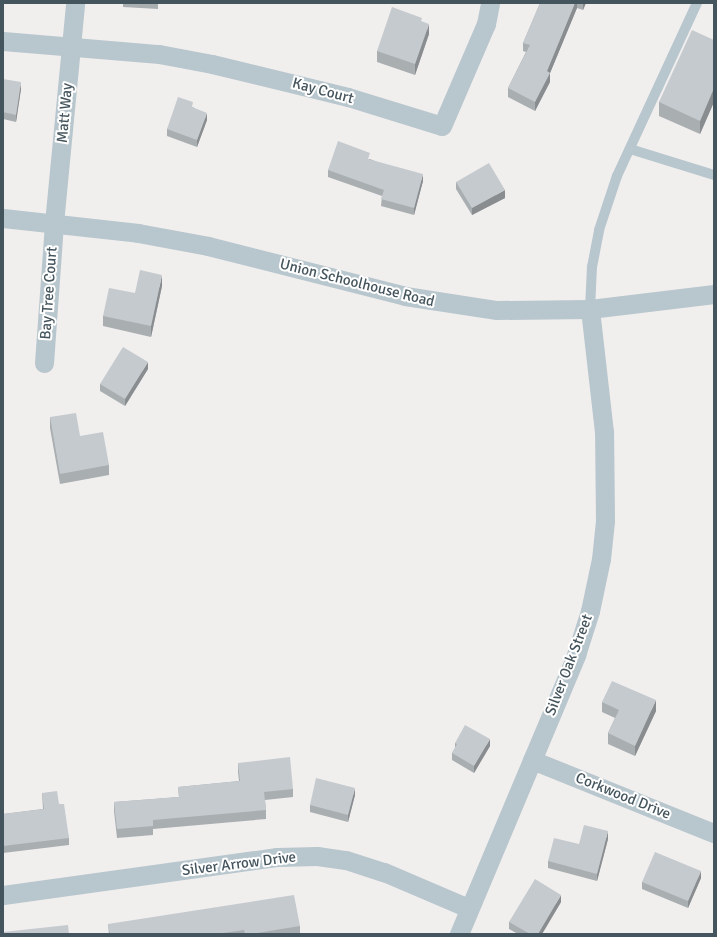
<!DOCTYPE html>
<style>
body{margin:0}
#map{position:relative;width:717px;height:937px;overflow:hidden;background:#f1eeee;font-family:Signika,sans-serif}
div>[style]{position:absolute}
[style*='--x']{left:calc(var(--x)*1px);top:calc(var(--y)*1px);width:calc(var(--w)*1px);rotate:calc(var(--a)*1deg)}
.service>*{height:10px;margin:-5px;padding:0 5px;transform-origin:5px;border-radius:5px;background:#b8c6cd}
.minor>*{height:19px;margin:-9.5px;padding:0 9.5px;transform-origin:9.5px;border-radius:9.5px;background:#b8c6cd}
.wall>*{inset:0;background:#a9aeb1}
.shaded-wall>*{inset:0;background:#8a8d90}
.building>*{inset:0;background:#c5cace}
span{translate:-50% -50%;white-space:nowrap;text-align:center;line-height:1.15;-webkit-text-stroke:4px #fff;paint-order:stroke}
.street-label{font-size:15px;color:#45555d}
.frame{position:absolute;inset:0;border:4px solid #45555d;pointer-events:none}
</style>
<div id="map">
<div class="service">
<div style="--x:630;--y:149;--w:88;--a:17.2"></div>
<div style="--x:590;--y:309;--w:42;--a:-87.3"></div>
<div style="--x:592;--y:267;--w:38;--a:-79"></div>
<div style="--x:599;--y:230;--w:57;--a:-71.6"></div>
<div style="--x:617;--y:176;--w:191;--a:-65.2"></div>
</div>
<div class="minor">
<div style="--x:3;--y:41;--w:157;--a:4.8"></div>
<div style="--x:159;--y:54;--w:54;--a:10.7"></div>
<div style="--x:212;--y:64;--w:140;--a:13.6"></div>
<div style="--x:348;--y:97;--w:98;--a:17.1"></div>
<div style="--x:442;--y:126;--w:111;--a:-66.7"></div>
<div style="--x:486;--y:24;--w:21;--a:-79"></div>
<div style="--x:3;--y:218;--w:136;--a:6.3"></div>
<div style="--x:138;--y:233;--w:71;--a:10.5"></div>
<div style="--x:208;--y:246;--w:203;--a:14.2"></div>
<div style="--x:405;--y:296;--w:93;--a:8.7"></div>
<div style="--x:497;--y:310;--w:93;--a:-0.6"></div>
<div style="--x:590;--y:309;--w:125;--a:-6.9"></div>
<div style="--x:44;--y:363;--w:140;--a:-85.9"></div>
<div style="--x:54;--y:223;--w:221;--a:-84.5"></div>
<div style="--x:532;--y:760;--w:196;--a:21.9"></div>
<div style="--x:3;--y:895;--w:277;--a:-7.9"></div>
<div style="--x:277;--y:857;--w:40;--a:-1.4"></div>
<div style="--x:317;--y:856;--w:29;--a:8"></div>
<div style="--x:346;--y:860;--w:40;--a:18"></div>
<div style="--x:384;--y:872;--w:91;--a:23.2"></div>
<div style="--x:459;--y:934;--w:303;--a:-67.2"></div>
<div style="--x:576;--y:655;--w:46;--a:-72.3"></div>
<div style="--x:590;--y:611;--w:53;--a:-78.1"></div>
<div style="--x:601;--y:559;--w:38;--a:-84"></div>
<div style="--x:605;--y:521;--w:89;--a:-90.6"></div>
<div style="--x:604;--y:432;--w:124;--a:-96.5"></div>
</div>
<div class="wall">
<div style="clip-path:polygon(123px 3px,158px 3px,158px 9px,123px 7px)"></div>
<div style="clip-path:polygon(540px 3px,586px 3px,583px 10px,577px 8px,550px 73px,550px 82px,535px 111px,508px 97px,508px 88px,526px 52px,523px 51px,523px 43px)"></div>
<div style="clip-path:polygon(422px 22px,429px 34px,415px 75px,377px 62px,377px 51px)"></div>
<div style="clip-path:polygon(714px 40px,714px 102px,700px 134px,659px 116px,659px 102px)"></div>
<div style="clip-path:polygon(3px 79px,21px 89px,16px 122px,3px 119px)"></div>
<div style="clip-path:polygon(193px 107px,207px 120px,197px 147px,167px 136px,167px 129px)"></div>
<div style="clip-path:polygon(370px 159px,423px 181px,414px 215px,381px 206px,382px 196px,328px 177px,328px 170px)"></div>
<div style="clip-path:polygon(456px 182px,505px 198px,472px 215px,456px 189px)"></div>
<div style="clip-path:polygon(162px 286px,151px 337px,103px 326px,103px 316px,135px 293px)"></div>
<div style="clip-path:polygon(148px 369px,125px 406px,100px 391px,100px 384px)"></div>
<div style="clip-path:polygon(50px 417px,80px 436px,109px 465px,109px 475px,60px 484px,50px 428px)"></div>
<div style="clip-path:polygon(602px 702px,656px 711px,635px 756px,608px 744px,608px 733px,615px 718px,602px 712px)"></div>
<div style="clip-path:polygon(455px 743px,490px 746px,474px 773px,452px 760px,452px 753px,455px 748px)"></div>
<div style="clip-path:polygon(238px 763px,293px 789px,293px 797px,265px 800px,266px 810px,266px 819px,153px 829px,153px 835px,117px 838px,114px 811px,114px 802px,179px 797px,178px 787px,239px 781px,238px 772px)"></div>
<div style="clip-path:polygon(42px 793px,59px 804px,69px 838px,69px 845px,3px 853px,3px 814px,43px 809px)"></div>
<div style="clip-path:polygon(355px 795px,348px 822px,310px 812px,310px 805px)"></div>
<div style="clip-path:polygon(608px 839px,597px 881px,548px 868px,548px 861px,579px 844px)"></div>
<div style="clip-path:polygon(701px 878px,688px 908px,642px 889px,642px 882px)"></div>
<div style="clip-path:polygon(561px 902px,542px 934px,518px 934px,509px 929px,509px 922px)"></div>
<div style="clip-path:polygon(108px 924px,300px 926px,300px 933px,293px 934px,109px 934px)"></div>
</div>
<div class="shaded-wall">
<div style="clip-path:polygon(575px 3px,577px 3px,577px 8px,548px 78px,550px 73px,550px 82px,535px 111px,535px 102px,547px 71px)"></div>
<div style="clip-path:polygon(583px 3px,586px 3px,583px 10px)"></div>
<div style="clip-path:polygon(429px 24px,429px 34px,415px 75px,415px 64px)"></div>
<div style="clip-path:polygon(21px 82px,21px 89px,16px 122px,16px 115px)"></div>
<div style="clip-path:polygon(714px 88px,714px 102px,700px 134px,700px 121px)"></div>
<div style="clip-path:polygon(207px 113px,207px 120px,197px 147px,197px 140px)"></div>
<div style="clip-path:polygon(423px 174px,423px 181px,414px 215px,414px 208px)"></div>
<div style="clip-path:polygon(505px 190px,505px 198px,472px 215px,472px 208px)"></div>
<div style="clip-path:polygon(162px 275px,162px 286px,151px 337px,151px 326px)"></div>
<div style="clip-path:polygon(148px 362px,148px 369px,125px 406px,125px 399px)"></div>
<div style="clip-path:polygon(656px 700px,656px 711px,635px 756px,635px 746px)"></div>
<div style="clip-path:polygon(490px 739px,490px 746px,474px 773px,474px 766px)"></div>
<div style="clip-path:polygon(355px 788px,355px 795px,348px 822px,348px 815px)"></div>
<div style="clip-path:polygon(608px 831px,608px 839px,597px 881px,597px 874px)"></div>
<div style="clip-path:polygon(701px 871px,701px 878px,688px 908px,688px 901px)"></div>
<div style="clip-path:polygon(561px 895px,561px 902px,542px 934px,538px 934px)"></div>
</div>
<div class="building">
<div style="clip-path:polygon(540px 3px,575px 3px,547px 71px,550px 73px,535px 102px,508px 88px,530px 45px,523px 43px)"></div>
<div style="clip-path:polygon(392px 7px,422px 18px,421px 21px,429px 24px,415px 64px,377px 51px)"></div>
<div style="clip-path:polygon(692px 30px,714px 40px,714px 88px,700px 121px,659px 102px)"></div>
<div style="clip-path:polygon(3px 79px,21px 82px,16px 115px,3px 112px)"></div>
<div style="clip-path:polygon(178px 97px,193px 102px,192px 107px,207px 113px,197px 140px,167px 129px)"></div>
<div style="clip-path:polygon(338px 141px,370px 153px,368px 159px,423px 174px,414px 208px,381px 199px,384px 190px,328px 170px)"></div>
<div style="clip-path:polygon(489px 163px,505px 190px,472px 208px,456px 182px)"></div>
<div style="clip-path:polygon(140px 270px,162px 275px,151px 326px,103px 316px,109px 288px,135px 293px)"></div>
<div style="clip-path:polygon(123px 347px,148px 362px,125px 399px,100px 384px)"></div>
<div style="clip-path:polygon(76px 413px,80px 436px,103px 432px,109px 465px,60px 474px,50px 417px)"></div>
<div style="clip-path:polygon(612px 681px,656px 700px,635px 746px,608px 733px,619px 710px,602px 702px)"></div>
<div style="clip-path:polygon(465px 725px,490px 739px,474px 766px,452px 753px,457px 744px,455px 743px)"></div>
<div style="clip-path:polygon(290px 757px,293px 789px,264px 792px,266px 810px,153px 820px,153px 826px,117px 829px,114px 802px,179px 797px,178px 787px,240px 781px,238px 763px)"></div>
<div style="clip-path:polygon(316px 778px,355px 788px,348px 815px,310px 805px)"></div>
<div style="clip-path:polygon(57px 791px,59px 804px,64px 804px,69px 838px,3px 846px,3px 814px,44px 809px,42px 793px)"></div>
<div style="clip-path:polygon(584px 825px,608px 831px,597px 874px,548px 861px,554px 838px,579px 844px)"></div>
<div style="clip-path:polygon(655px 852px,701px 871px,688px 901px,642px 882px)"></div>
<div style="clip-path:polygon(535px 879px,561px 895px,538px 934px,530px 934px,509px 922px)"></div>
<div style="clip-path:polygon(294px 895px,300px 926px,251px 934px,245px 934px,244px 930px,216px 934px,110px 934px,108px 924px)"></div>
<div style="clip-path:polygon(68px 925px,69px 934px,3px 934px,3px 932px)"></div>
</div>
<div class="street-label">
<span style="left:323px;top:91px;rotate:15deg">Kay Court</span>
<span style="left:65px;top:113px;rotate:-85deg">Matt Way</span>
<span style="left:357px;top:283px;rotate:14deg">Union Schoolhouse Road</span>
<span style="left:49px;top:293px;rotate:-86deg">Bay Tree Court</span>
<span style="left:569px;top:665px;rotate:-69deg">Silver Oak Street</span>
<span style="left:623px;top:796px;rotate:22deg">Corkwood Drive</span>
<span style="left:239px;top:864px;rotate:-7deg">Silver Arrow Drive</span>
</div>
<div class="frame"></div>
</div>
